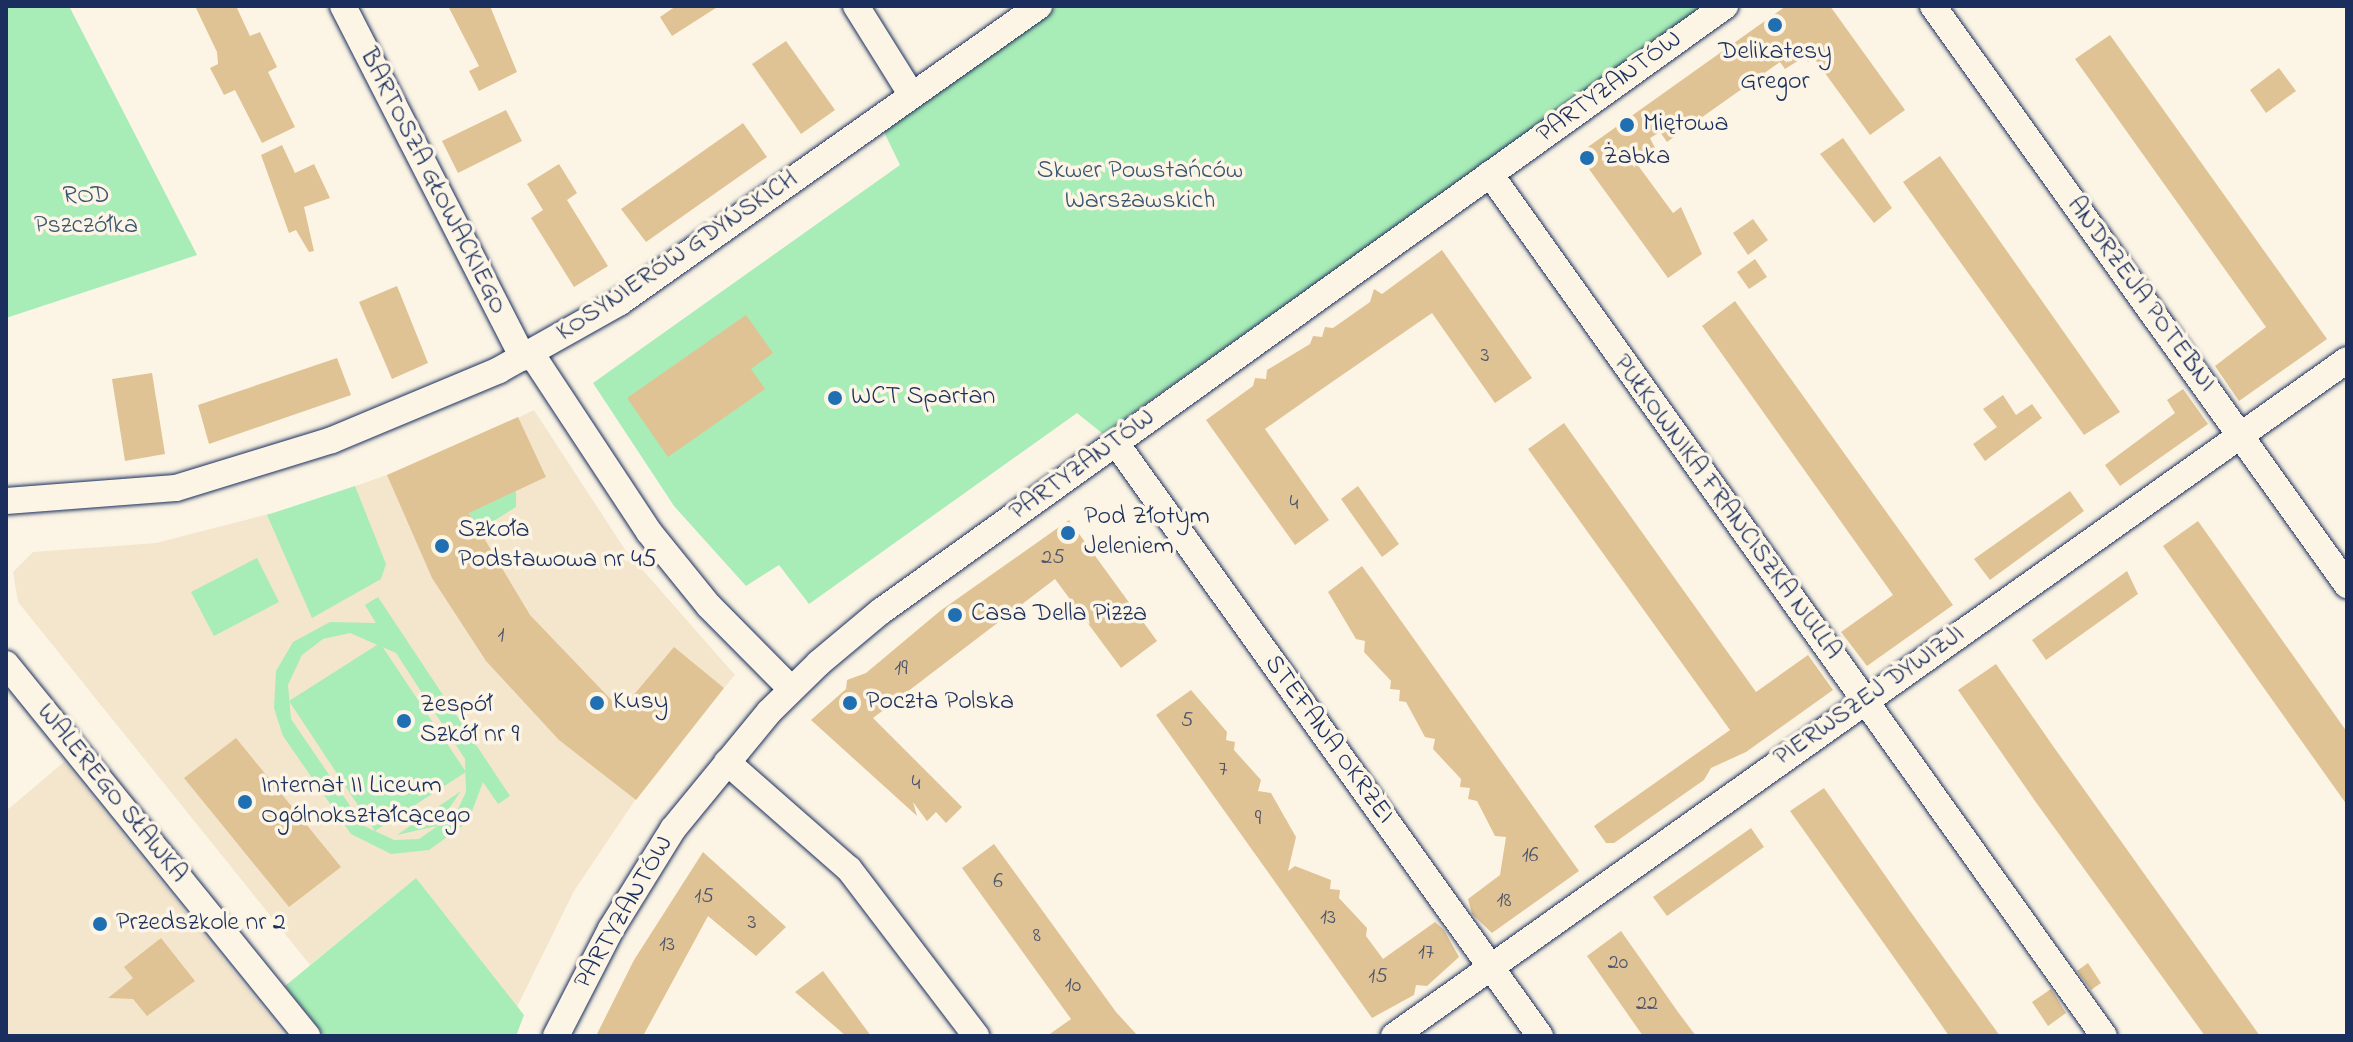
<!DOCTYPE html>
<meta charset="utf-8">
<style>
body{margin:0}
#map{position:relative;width:2353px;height:1042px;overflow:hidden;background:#fcf5e5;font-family:"Indie Flower",sans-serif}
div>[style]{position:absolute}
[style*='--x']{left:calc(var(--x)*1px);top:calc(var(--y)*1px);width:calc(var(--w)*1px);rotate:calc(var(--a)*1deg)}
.built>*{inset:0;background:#f4e6cd}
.green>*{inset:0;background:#a8ecb7}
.building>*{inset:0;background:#e0c394}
.roads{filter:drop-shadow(0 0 2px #1b2f5e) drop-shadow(0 0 2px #1b2f5e)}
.minor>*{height:26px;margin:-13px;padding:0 13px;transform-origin:13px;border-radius:13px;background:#fcf5e5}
.dots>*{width:22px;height:22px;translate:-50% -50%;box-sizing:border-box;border:4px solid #fcf5e5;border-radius:50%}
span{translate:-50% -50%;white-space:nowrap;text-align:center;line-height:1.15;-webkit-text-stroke:7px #fcf5e5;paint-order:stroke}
.number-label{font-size:22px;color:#4c546c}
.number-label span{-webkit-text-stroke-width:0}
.poi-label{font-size:26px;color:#1b2f5e}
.left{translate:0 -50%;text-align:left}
.street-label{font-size:26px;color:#1b2f5e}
.park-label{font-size:26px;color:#375570}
.frame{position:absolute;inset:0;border:8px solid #1b2f5e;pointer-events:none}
</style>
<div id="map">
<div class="built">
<div style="clip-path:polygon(534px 410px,626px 551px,735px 675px,660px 763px,574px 891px,517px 1007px,416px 878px,310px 965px,18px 602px,13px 572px,33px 552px,156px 543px,299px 506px,429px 460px)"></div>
<div style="clip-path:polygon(64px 762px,285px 1036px,6px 1036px,6px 811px)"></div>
</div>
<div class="green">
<div style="clip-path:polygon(6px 6px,69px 6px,197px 255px,6px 318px)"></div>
<div style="clip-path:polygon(1058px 6px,1707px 6px,1103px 434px,1077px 413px,809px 604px,779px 565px,746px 586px,674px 506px,593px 383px,900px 165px,883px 130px)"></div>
<div style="clip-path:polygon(355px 486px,386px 564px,381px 579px,312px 618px,267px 515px)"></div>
<div style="clip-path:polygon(516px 491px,516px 507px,478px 531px,469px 512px)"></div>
<div style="clip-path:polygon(257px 558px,279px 602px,214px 636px,191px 592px)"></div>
<div style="clip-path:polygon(evenodd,378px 597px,510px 796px,498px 804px,483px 782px,468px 822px,429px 850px,391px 854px,351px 834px,283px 736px,274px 708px,276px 671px,293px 642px,330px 622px,376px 623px,365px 605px,378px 597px,350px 633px,396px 653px,465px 759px,466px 792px,456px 813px,419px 839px,394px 840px,364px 826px,291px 719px,288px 685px,302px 655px,323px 639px,350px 633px)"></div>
<div style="clip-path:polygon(380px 643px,466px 772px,375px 831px,289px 701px)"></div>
<div style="clip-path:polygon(461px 791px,437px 826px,397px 835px)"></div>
<div style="clip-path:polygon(416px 878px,524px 1015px,516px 1036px,325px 1036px,285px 986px)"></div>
</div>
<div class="building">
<div style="clip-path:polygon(195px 6px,236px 6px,250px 36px,260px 32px,277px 67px,268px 72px,295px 127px,262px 143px,235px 90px,224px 95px,210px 68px,218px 64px,217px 52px)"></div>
<div style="clip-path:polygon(448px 6px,490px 6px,517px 72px,479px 91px,469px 71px,479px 66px)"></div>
<div style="clip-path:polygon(676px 6px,719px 6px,672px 36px,660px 17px)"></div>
<div style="clip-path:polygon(1786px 6px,1830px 6px,1905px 110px,1870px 135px,1814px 58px,1808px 62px,1804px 57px,1785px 69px,1780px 62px,1667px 142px,1660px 132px,1650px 138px,1656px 150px,1637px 164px,1673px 213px,1681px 207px,1702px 254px,1668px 278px,1578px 154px)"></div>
<div style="clip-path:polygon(2110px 35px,2327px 339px,2239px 401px,2215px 366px,2266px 327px,2075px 59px)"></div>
<div style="clip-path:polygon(786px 41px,835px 110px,801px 134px,752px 64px)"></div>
<div style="clip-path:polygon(2279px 68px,2296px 91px,2266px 113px,2250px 90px)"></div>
<div style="clip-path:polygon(506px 110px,522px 141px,458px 173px,442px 141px)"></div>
<div style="clip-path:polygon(743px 123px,767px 157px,646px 242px,621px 209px)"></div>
<div style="clip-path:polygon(1843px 138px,1892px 208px,1874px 223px,1820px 154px)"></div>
<div style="clip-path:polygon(282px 145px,295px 173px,314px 164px,330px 198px,304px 207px,314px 251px,309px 252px,296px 230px,289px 233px,261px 155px)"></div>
<div style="clip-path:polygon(1940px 156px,2120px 412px,2084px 435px,1903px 182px)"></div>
<div style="clip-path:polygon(559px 164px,577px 193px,567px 200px,608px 266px,574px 287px,531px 218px,543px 210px,527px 184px)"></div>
<div style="clip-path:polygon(1753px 219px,1768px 240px,1748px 255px,1733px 233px)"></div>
<div style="clip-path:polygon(1442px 250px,1532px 378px,1495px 403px,1432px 313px,1319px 391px,1265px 429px,1329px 520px,1295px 545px,1206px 420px,1253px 386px,1255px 378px,1266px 379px,1267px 370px,1310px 344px,1313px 336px,1322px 337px,1325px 327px,1333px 328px,1370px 302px,1374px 289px,1382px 294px)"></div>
<div style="clip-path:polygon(1755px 259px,1767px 277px,1749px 289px,1737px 272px)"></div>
<div style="clip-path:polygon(397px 286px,428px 363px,392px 379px,359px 302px)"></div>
<div style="clip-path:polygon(1735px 301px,1953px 605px,1867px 666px,1841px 632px,1893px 595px,1702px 326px)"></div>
<div style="clip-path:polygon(746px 315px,773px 353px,751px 369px,765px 389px,668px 457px,627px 398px)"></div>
<div style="clip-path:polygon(337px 358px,351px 395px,209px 444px,198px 405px)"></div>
<div style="clip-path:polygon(152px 373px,165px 454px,125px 461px,112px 379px)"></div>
<div style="clip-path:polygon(2183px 389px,2208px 424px,2120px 486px,2105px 465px,2175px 413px,2167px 400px)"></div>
<div style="clip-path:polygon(2003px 395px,2016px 415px,2032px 404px,2042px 418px,1985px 461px,1973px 444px,1997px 427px,1983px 409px)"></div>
<div style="clip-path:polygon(518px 417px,546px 477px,469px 513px,530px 615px,621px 710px,674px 647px,724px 688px,636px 800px,559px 740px,486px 661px,432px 578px,387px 475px)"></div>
<div style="clip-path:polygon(1564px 423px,1756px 692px,1808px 655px,1833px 690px,1746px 752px,1711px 768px,1704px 780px,1614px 843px,1606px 843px,1594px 826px,1730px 730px,1528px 449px)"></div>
<div style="clip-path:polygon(1358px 486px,1399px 544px,1382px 557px,1341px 499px)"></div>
<div style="clip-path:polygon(2070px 491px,2084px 511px,1990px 580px,1974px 559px)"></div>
<div style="clip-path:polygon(1069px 520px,1157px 641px,1121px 668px,1055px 579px,873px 718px,962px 807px,946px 823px,936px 812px,927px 821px,913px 802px,917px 816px,811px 720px,846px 689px,847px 680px,866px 673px,940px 611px)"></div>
<div style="clip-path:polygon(2198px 521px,2347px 732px,2347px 805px,2163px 546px)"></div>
<div style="clip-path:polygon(1362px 566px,1579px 871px,1492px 933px,1472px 914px,1468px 899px,1500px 875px,1506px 837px,1495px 836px,1477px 801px,1468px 799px,1470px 788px,1460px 787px,1461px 779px,1433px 749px,1435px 739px,1425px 737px,1406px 702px,1399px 701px,1400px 690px,1390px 689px,1391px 681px,1364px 652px,1365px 641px,1356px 639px,1328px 592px)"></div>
<div style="clip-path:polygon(2127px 571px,2138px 594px,2046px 660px,2032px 640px)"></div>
<div style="clip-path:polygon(1996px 664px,2053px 746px,2260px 1036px,2205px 1036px,2035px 801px,1958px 690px)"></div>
<div style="clip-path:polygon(1191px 690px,1227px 732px,1226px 740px,1235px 742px,1234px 750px,1261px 780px,1258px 791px,1271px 793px,1296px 837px,1288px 871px,1295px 866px,1331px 880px,1330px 889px,1340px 890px,1339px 898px,1367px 928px,1366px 936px,1383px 959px,1435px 922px,1444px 930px,1459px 957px,1427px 986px,1416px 985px,1414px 995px,1372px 1018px,1156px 715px)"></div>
<div style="clip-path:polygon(236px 738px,341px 867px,289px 907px,184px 778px)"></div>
<div style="clip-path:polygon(1824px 788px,1910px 911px,2000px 1036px,1949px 1036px,1929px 1007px,1790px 811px)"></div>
<div style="clip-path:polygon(1751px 828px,1764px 847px,1667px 916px,1653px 897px)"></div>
<div style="clip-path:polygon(994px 844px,1116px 1012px,1138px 1036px,1047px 1036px,1071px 1019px,962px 868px)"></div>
<div style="clip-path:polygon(703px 852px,786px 927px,756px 956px,708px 916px,643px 1036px,596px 1036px,634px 960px)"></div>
<div style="clip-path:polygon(1621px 931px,1678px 1012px,1696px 1036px,1643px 1036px,1587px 956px)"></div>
<div style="clip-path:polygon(161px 938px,195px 981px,147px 1016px,133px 999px,108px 998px,133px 978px,124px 967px)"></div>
<div style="clip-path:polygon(2088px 963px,2101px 983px,2091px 990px,2077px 971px)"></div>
<div style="clip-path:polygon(823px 971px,871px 1036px,846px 1036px,795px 992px)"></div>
<div style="clip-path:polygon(2051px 989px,2066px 1013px,2048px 1026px,2032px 1002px)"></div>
</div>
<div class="roads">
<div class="minor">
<div style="--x:343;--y:6;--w:395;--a:62.9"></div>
<div style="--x:856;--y:6;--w:104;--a:58"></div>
<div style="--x:1933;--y:6;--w:712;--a:54.43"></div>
<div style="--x:1490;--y:174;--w:1058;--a:54.54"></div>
<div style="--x:531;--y:353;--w:214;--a:56.6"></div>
<div style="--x:649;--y:532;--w:95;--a:51"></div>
<div style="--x:709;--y:606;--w:117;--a:45.3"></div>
<div style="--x:1116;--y:443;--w:729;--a:54.43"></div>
<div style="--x:6;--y:501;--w:170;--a:-4.4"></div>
<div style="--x:176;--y:488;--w:163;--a:-17.1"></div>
<div style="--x:332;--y:440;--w:181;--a:-22.7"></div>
<div style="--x:499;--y:370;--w:139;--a:-29.3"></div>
<div style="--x:620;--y:302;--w:513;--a:-35.24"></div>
<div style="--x:6;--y:664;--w:479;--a:51"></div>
<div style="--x:727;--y:762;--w:162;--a:41.3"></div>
<div style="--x:849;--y:869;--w:210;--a:52.7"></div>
<div style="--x:556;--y:1036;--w:120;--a:-62.8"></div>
<div style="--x:611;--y:929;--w:118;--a:-58.2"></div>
<div style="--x:673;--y:829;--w:151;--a:-50.6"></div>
<div style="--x:769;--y:712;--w:70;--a:-44.4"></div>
<div style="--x:819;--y:663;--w:80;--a:-39.9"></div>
<div style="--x:880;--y:612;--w:1040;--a:-35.65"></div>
<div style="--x:1394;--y:1036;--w:1168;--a:-35.35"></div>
</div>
</div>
<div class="dots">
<div style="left:1775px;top:25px;background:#1f6fb2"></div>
<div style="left:1627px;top:125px;background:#1f6fb2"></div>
<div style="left:1587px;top:158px;background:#1f6fb2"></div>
<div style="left:835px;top:398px;background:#1f6fb2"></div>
<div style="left:1068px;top:533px;background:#1f6fb2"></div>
<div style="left:442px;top:546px;background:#1f6fb2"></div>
<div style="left:955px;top:615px;background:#1f6fb2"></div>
<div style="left:597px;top:703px;background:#1f6fb2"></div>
<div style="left:850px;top:703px;background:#1f6fb2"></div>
<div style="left:404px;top:721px;background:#1f6fb2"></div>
<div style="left:245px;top:802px;background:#1f6fb2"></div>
<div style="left:100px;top:924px;background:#1f6fb2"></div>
</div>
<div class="number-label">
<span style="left:1485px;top:357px">3</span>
<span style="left:1294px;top:505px">4</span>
<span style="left:1053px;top:559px">25</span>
<span style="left:501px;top:637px">1</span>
<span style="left:901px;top:670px">19</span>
<span style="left:1187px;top:722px">5</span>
<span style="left:1223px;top:771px">7</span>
<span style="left:916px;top:785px">4</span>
<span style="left:1258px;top:820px">9</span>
<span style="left:1530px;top:857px">16</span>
<span style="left:998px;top:883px">6</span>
<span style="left:704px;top:898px">15</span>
<span style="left:1504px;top:902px">18</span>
<span style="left:1328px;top:919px">13</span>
<span style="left:752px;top:924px">3</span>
<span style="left:1037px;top:937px">8</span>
<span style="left:667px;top:946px">13</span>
<span style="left:1426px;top:954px">17</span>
<span style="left:1618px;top:964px">20</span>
<span style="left:1378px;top:978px">15</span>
<span style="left:1073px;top:987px">10</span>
<span style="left:1647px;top:1005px">22</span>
</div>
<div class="poi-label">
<span style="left:1775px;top:68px">Delikatesy<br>Gregor</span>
<span class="left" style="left:1643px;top:125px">Miętowa</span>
<span class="left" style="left:1603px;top:158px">Żabka</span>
<span class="left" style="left:851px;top:398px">WCT Spartan</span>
<span class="left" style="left:1084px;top:533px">Pod Złotym<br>Jeleniem</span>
<span class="left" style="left:458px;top:546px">Szkoła<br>Podstawowa nr 45</span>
<span class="left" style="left:971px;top:615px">Casa Della Pizza</span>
<span class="left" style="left:613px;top:703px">Kusy</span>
<span class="left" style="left:866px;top:703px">Poczta Polska</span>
<span class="left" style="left:420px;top:721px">Zespół<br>Szkół nr 9</span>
<span class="left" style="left:261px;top:802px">Internat II Liceum<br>Ogólnokształcącego</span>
<span class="left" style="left:116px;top:924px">Przedszkole nr 2</span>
</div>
<div class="street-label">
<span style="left:1610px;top:88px;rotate:-36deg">PARTYZANTÓW</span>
<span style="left:432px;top:182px;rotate:63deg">BARTOSZA GŁOWACKIEGO</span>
<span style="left:678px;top:257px;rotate:-34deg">KOSYNIERÓW GDYŃSKICH</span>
<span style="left:2140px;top:295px;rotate:54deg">ANDRZEJA POTEBNI</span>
<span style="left:1083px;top:466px;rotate:-36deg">PARTYZANTÓW</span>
<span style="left:1726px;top:508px;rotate:54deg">PUŁKOWNIKA FRANCISZKA NULLA</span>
<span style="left:1870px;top:697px;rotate:-35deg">PIERWSZEJ DYWIZJI</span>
<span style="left:1328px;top:740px;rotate:54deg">STEFANA OKRZEI</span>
<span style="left:111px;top:794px;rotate:51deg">WALEREGO SŁAWKA</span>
<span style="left:625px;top:913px;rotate:-60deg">PARTYZANTÓW</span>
</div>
<div class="park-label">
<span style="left:1140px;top:187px">Skwer Powstańców<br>Warszawskich</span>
<span style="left:86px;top:212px">ROD<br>Pszczółka</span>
</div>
<div class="frame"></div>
</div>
